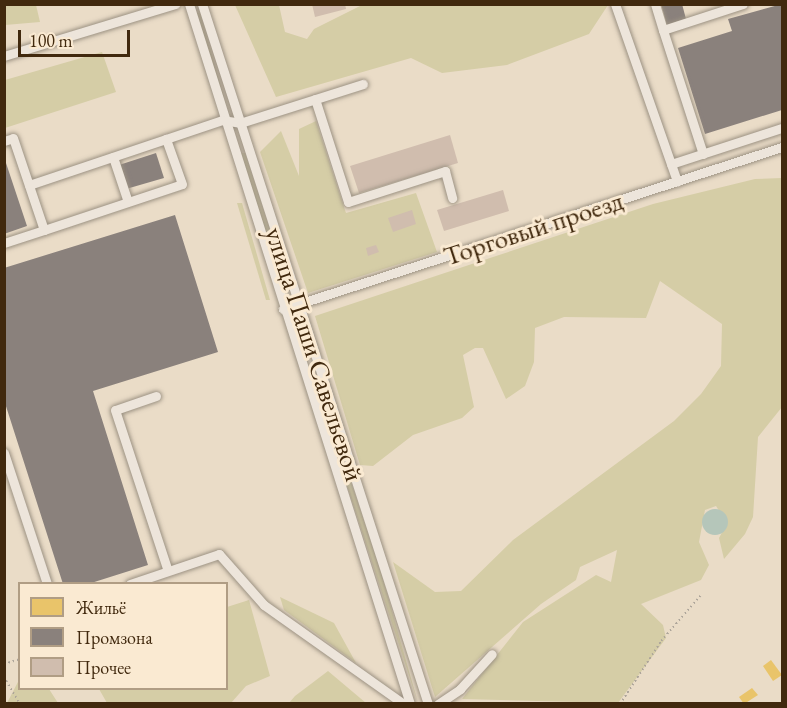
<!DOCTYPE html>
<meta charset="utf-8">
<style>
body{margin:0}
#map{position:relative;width:787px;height:708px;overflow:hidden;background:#eadcc7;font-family:"EB Garamond",serif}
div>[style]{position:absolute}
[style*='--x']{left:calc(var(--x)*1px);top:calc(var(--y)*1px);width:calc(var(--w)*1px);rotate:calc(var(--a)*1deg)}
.green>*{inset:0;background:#d5cda6}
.water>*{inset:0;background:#b5c6ba}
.round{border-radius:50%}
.homes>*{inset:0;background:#e9c46a}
.industry>*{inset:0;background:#8a817c}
.building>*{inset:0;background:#d0bdae}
.path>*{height:1.5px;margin-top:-0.75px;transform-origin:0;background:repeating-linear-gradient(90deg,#ada59a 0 1.5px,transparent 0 4.5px)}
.roads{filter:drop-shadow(0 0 2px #9c9283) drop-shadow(0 0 2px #9c9283)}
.minor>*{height:9px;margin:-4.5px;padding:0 4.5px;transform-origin:4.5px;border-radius:4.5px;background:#ede5db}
span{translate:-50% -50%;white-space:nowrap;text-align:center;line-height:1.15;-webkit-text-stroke:6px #faead2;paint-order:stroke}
.street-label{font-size:27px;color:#41290e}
.frame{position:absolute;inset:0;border:6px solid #41290e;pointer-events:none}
.legend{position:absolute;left:18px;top:582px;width:210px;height:108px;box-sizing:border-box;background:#faead2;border:2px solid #b09d84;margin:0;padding:8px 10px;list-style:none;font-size:18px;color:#41290e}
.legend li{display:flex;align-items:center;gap:12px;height:30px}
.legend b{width:30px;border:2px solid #b09d84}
.scale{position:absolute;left:18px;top:30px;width:112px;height:27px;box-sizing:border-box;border:3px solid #41290e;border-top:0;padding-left:8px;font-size:18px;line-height:21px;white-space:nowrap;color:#41290e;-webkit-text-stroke:4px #faead2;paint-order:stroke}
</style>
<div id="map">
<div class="green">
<div style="clip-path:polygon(5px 4px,36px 5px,40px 22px,5px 25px)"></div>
<div style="clip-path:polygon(235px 5px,279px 5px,285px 32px,307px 39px,314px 29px,362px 5px,608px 5px,589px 34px,507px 65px,442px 73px,411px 58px,276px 97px)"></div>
<div style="clip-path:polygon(194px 12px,200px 13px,224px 97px,221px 97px)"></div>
<div style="clip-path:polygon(102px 52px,116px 92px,5px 128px,5px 80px)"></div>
<div style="clip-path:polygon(316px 121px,346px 213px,416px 193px,437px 252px,308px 293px,260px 152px,281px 131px,299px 176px,299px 129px)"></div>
<div style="clip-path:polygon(240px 153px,245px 153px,289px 289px,284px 294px)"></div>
<div style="clip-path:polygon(782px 178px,782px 407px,758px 437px,753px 517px,745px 534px,724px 559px,719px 538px,727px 523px,716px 506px,705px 510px,699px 542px,709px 565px,701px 580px,641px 604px,663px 625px,666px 638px,618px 703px,462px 699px,523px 622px,596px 575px,611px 582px,617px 550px,580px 567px,576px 580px,541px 604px,435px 697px,393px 562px,435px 592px,461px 591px,513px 540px,674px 421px,701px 394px,721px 366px,722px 324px,660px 281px,646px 318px,564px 317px,535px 328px,534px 362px,525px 386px,506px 399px,483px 348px,475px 348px,463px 355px,474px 407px,462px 418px,413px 435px,373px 466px,360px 465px,315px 316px,653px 204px,755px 179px)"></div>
<div style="clip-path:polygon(237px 203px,242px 203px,270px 300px,266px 300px)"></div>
<div style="clip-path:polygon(313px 382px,318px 383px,381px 572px,418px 703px)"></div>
<div style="clip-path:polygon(280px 597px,334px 623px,356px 663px,284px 610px)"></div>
<div style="clip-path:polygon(249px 600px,270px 676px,246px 686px,231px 703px,107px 703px,99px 689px,226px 688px,227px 607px)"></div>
<div style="clip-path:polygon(328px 671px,366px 703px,289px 703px,295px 696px)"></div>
<div style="clip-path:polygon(19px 680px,20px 688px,49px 689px,58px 703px,7px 703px)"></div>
</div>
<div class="water">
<div class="round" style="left:702px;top:509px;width:26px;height:26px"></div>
</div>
<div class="homes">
<div style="clip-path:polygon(771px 660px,782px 675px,773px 681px,763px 666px)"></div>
<div style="clip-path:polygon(752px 688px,758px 695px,744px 704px,739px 697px)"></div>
</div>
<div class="industry">
<div style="clip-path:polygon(661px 4px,682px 4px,686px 19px,667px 25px)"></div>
<div style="clip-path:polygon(782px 4px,782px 110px,705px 134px,678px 48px,732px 31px,728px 19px)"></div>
<div style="clip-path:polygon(156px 153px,164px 178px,126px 189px,119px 165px)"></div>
<div style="clip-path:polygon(4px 157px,27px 226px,4px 234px)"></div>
<div style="clip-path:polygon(175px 215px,218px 352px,93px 391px,148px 565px,88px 584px,63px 584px,4px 400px,4px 268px)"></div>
</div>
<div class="building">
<div style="clip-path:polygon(312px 4px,345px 4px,346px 9px,315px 17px)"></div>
<div style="clip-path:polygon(450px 135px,458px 163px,359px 193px,350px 166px)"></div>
<div style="clip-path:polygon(503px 190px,509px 211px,444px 231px,437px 210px)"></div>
<div style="clip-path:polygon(412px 210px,416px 224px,393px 232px,388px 218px)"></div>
<div style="clip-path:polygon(376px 245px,379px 252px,368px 256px,366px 248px)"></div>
</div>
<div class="path">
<div style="--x:4;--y:664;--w:17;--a:-17"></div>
<div style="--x:4;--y:677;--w:31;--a:59"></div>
<div style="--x:620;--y:704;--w:75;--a:-56.9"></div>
<div style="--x:661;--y:641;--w:60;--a:-49.1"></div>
</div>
<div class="roads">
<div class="minor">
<div style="--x:189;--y:4;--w:734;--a:72.48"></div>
<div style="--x:202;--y:4;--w:736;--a:72.11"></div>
<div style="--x:615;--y:4;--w:188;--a:70.7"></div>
<div style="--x:655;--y:4;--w:27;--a:73"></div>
<div style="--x:4;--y:56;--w:179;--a:-16.9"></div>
<div style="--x:315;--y:99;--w:108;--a:72.2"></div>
<div style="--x:348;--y:202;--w:102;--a:-17.7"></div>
<div style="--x:445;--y:171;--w:28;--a:75"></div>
<div style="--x:4;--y:141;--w:9;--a:-18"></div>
<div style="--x:13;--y:138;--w:97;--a:71.4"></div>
<div style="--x:44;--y:230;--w:145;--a:-18.4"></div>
<div style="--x:182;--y:184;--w:48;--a:-109.6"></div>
<div style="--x:703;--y:154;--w:130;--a:-107.9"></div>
<div style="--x:663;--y:30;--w:84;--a:-18"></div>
<div style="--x:113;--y:157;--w:47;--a:71.6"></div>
<div style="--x:671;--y:164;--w:117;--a:-18"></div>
<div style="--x:29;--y:185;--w:204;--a:-18.6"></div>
<div style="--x:222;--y:120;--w:18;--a:9"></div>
<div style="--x:240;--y:123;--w:129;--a:-17.6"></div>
<div style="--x:4;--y:243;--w:42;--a:-18"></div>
<div style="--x:283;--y:309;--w:525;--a:-17.99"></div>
<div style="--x:156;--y:396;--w:43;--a:161.1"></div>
<div style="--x:115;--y:410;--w:169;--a:71.8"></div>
<div style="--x:4;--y:453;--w:138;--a:71.8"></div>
<div style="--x:130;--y:584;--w:94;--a:-18.6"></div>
<div style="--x:219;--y:554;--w:68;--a:48.6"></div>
<div style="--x:264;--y:605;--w:171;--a:35.3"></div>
<div style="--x:438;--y:704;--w:27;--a:-34"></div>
<div style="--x:460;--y:689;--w:47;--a:-47.6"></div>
</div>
</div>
<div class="street-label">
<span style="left:533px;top:228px;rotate:-18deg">Торговый проезд</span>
<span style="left:315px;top:354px;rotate:72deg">улица Паши Савельевой</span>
</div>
<div class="frame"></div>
<ul class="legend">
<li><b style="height:16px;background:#e9c46a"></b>Жильё</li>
<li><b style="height:16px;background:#8a817c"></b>Промзона</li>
<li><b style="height:16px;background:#d0bdae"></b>Прочее</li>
</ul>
<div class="scale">100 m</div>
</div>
